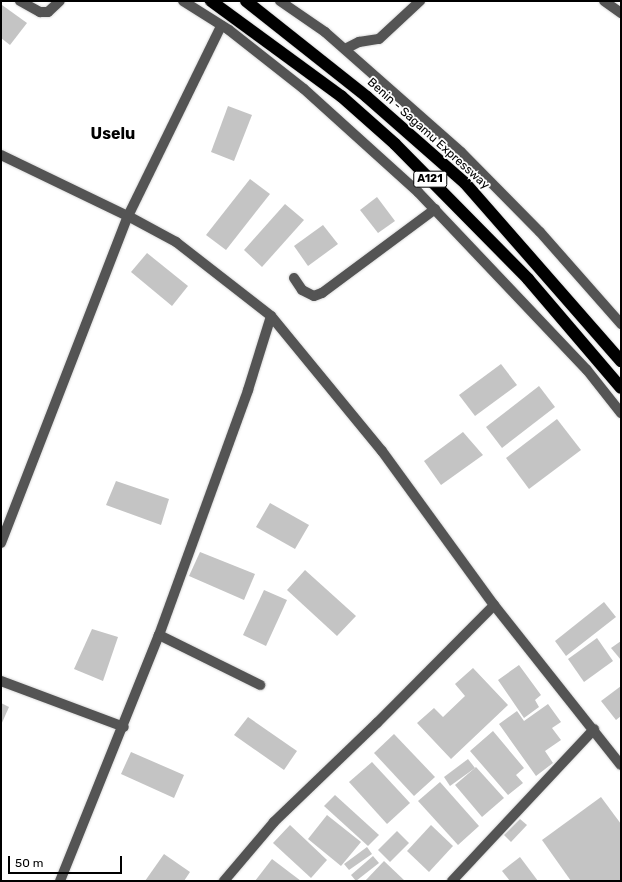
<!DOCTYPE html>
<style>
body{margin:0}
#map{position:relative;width:622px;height:882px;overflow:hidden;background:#fff;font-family:Rubik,sans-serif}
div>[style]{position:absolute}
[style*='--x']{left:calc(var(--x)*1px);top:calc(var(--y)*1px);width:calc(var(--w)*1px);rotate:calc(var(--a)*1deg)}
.building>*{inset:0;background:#c4c4c4}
.roads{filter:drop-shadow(0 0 1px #dbdbdb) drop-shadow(0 0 1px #dbdbdb)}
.minor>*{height:10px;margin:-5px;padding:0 5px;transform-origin:5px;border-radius:5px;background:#545454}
.highway>*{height:12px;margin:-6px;padding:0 6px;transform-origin:6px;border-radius:6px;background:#000}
span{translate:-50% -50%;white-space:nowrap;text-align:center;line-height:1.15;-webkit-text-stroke:3.5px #fff;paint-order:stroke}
.shield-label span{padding:1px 3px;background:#fff;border:1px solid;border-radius:3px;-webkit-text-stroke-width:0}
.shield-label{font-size:11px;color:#000;font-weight:700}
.street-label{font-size:12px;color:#000}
.district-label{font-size:16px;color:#000;font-weight:700}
.frame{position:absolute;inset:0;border:2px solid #000;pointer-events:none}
.scale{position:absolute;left:8px;top:856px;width:114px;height:18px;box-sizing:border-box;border:2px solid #000;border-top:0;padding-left:5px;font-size:12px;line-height:14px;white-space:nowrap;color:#000;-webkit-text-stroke:3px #fff;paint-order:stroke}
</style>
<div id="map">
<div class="building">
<div style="clip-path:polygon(2px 5px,27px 23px,10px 45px,1px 38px)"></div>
<div style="clip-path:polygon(228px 106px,252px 115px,234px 161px,211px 152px)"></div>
<div style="clip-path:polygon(250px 179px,270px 194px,226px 250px,206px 235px)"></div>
<div style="clip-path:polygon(377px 197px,395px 221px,378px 233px,360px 210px)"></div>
<div style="clip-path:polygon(285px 204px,304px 220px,262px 267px,244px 250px)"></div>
<div style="clip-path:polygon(323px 225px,338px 244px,308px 266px,294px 246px)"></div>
<div style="clip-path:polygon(147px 253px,188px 286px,172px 306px,131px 272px)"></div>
<div style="clip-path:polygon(501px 364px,517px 385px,475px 416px,459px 395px)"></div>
<div style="clip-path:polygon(539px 386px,555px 407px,502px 448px,486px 427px)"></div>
<div style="clip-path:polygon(557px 419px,581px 450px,529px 489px,506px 458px)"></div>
<div style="clip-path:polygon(463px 432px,483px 455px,441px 485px,424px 461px)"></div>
<div style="clip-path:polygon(116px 481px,169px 499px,161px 525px,106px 505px)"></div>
<div style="clip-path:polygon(270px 503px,309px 525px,295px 549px,256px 527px)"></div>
<div style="clip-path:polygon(200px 552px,255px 574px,244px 600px,189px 576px)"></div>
<div style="clip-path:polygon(305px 570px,356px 616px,337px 636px,287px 590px)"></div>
<div style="clip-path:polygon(264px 590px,287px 600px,266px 646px,243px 635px)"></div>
<div style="clip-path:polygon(604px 602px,616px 617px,566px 656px,555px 641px)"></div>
<div style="clip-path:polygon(92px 629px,118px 637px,103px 681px,74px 669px)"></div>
<div style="clip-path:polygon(597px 638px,613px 661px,584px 682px,568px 659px)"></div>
<div style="clip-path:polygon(621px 641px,621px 660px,611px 648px)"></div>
<div style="clip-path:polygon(519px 665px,541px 695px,535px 700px,539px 707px,524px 718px,498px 680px)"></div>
<div style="clip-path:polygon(473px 668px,508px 705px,451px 759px,417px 723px,434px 708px,443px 717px,465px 696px,455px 684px)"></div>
<div style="clip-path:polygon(621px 686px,621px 716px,616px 720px,601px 701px)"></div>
<div style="clip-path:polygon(1px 703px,9px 707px,1px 725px)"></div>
<div style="clip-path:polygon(548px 704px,561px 722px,552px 728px,561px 740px,545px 751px,553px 763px,536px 776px,499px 724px,517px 711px,524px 721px)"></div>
<div style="clip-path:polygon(248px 717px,297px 751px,284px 770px,234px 735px)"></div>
<div style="clip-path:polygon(493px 731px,524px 768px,516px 775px,523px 783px,508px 795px,470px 751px)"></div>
<div style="clip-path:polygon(394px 734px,435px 777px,414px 796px,374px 753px)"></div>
<div style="clip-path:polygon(131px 752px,184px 775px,174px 798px,121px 774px)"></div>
<div style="clip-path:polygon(468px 759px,475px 768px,450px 786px,444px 777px)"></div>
<div style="clip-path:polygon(372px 762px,410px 803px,387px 824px,349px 782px)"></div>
<div style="clip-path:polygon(476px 767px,504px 798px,482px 817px,455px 785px)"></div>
<div style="clip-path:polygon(440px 782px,479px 826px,458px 845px,418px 801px)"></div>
<div style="clip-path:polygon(335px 795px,379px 835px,368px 846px,324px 806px)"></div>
<div style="clip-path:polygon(601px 797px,621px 824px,621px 881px,571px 881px,542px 840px)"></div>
<div style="clip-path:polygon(327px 815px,361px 842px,341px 866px,308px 839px)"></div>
<div style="clip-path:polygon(520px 819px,527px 825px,511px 842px,504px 835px)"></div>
<div style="clip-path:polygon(290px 825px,327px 860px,311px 878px,273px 843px)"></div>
<div style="clip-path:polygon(431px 825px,453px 846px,429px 872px,407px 851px)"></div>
<div style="clip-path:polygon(397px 831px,409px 843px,390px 862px,378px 850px)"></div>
<div style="clip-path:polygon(367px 847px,372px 854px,349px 870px,344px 864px)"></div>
<div style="clip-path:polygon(164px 854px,190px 872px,184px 881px,145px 881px)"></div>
<div style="clip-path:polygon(373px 856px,379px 863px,356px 881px,351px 875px)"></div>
<div style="clip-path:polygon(520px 857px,538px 881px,510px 881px,502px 871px)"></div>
<div style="clip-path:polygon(272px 859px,301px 881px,255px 881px)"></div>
<div style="clip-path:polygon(384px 861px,405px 881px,365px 881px)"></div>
</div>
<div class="roads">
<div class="minor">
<div style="--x:20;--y:1;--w:23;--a:29"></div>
<div style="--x:40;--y:12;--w:8;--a:0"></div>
<div style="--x:48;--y:12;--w:16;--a:-43"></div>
<div style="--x:183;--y:1;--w:54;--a:32.2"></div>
<div style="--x:229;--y:30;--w:95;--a:38.2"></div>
<div style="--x:304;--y:89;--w:154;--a:42.1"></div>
<div style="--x:418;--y:192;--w:245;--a:46.5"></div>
<div style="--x:587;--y:370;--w:55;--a:51.7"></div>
<div style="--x:280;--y:1;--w:55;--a:34.6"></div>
<div style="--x:325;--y:32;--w:181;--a:41.4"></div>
<div style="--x:461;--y:152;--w:112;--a:45.4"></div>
<div style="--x:540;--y:232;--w:123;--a:48.6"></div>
<div style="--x:604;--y:1;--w:21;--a:35"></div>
<div style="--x:345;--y:49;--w:16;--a:-27"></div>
<div style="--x:359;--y:42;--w:20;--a:-9"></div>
<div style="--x:379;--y:39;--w:56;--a:-42.8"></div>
<div style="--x:1;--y:155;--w:141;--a:25.7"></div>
<div style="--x:128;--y:216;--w:55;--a:28.4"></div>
<div style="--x:176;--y:242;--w:120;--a:37.9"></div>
<div style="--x:271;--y:316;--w:175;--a:50.6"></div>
<div style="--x:382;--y:451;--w:190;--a:54"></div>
<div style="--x:494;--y:605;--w:204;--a:51.6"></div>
<div style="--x:294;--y:278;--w:14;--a:56"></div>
<div style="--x:302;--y:290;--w:13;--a:27"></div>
<div style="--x:314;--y:296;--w:9;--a:-21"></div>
<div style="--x:322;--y:293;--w:141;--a:-36.6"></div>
<div style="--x:1;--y:543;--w:351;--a:-68.8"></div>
<div style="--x:128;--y:216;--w:212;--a:-63.9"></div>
<div style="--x:159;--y:635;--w:113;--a:26.3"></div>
<div style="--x:1;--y:681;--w:131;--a:20.5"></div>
<div style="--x:60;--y:881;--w:265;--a:-68.1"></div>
<div style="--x:159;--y:635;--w:261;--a:-70"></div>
<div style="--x:248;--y:390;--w:77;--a:-72.7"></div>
<div style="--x:224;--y:881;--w:77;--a:-49.7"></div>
<div style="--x:274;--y:822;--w:143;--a:-43.9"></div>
<div style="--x:377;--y:723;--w:166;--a:-45.2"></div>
<div style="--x:452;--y:881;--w:208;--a:-46.9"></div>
</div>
<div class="highway">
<div style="--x:211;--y:1;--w:161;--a:36.2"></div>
<div style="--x:341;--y:96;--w:72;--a:41.6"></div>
<div style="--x:395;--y:144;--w:190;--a:45.4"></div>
<div style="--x:528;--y:279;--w:143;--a:49.5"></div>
<div style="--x:246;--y:1;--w:154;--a:38.4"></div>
<div style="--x:367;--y:97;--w:130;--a:41.3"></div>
<div style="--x:465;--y:183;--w:237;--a:48.8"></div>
</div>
</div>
<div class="shield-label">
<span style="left:430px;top:179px">A121</span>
</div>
<div class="street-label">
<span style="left:428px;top:134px;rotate:42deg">Benin - Sagamu Expressway</span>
</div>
<div class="district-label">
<span style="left:113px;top:134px">Uselu</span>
</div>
<div class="frame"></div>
<div class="scale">50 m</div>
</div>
